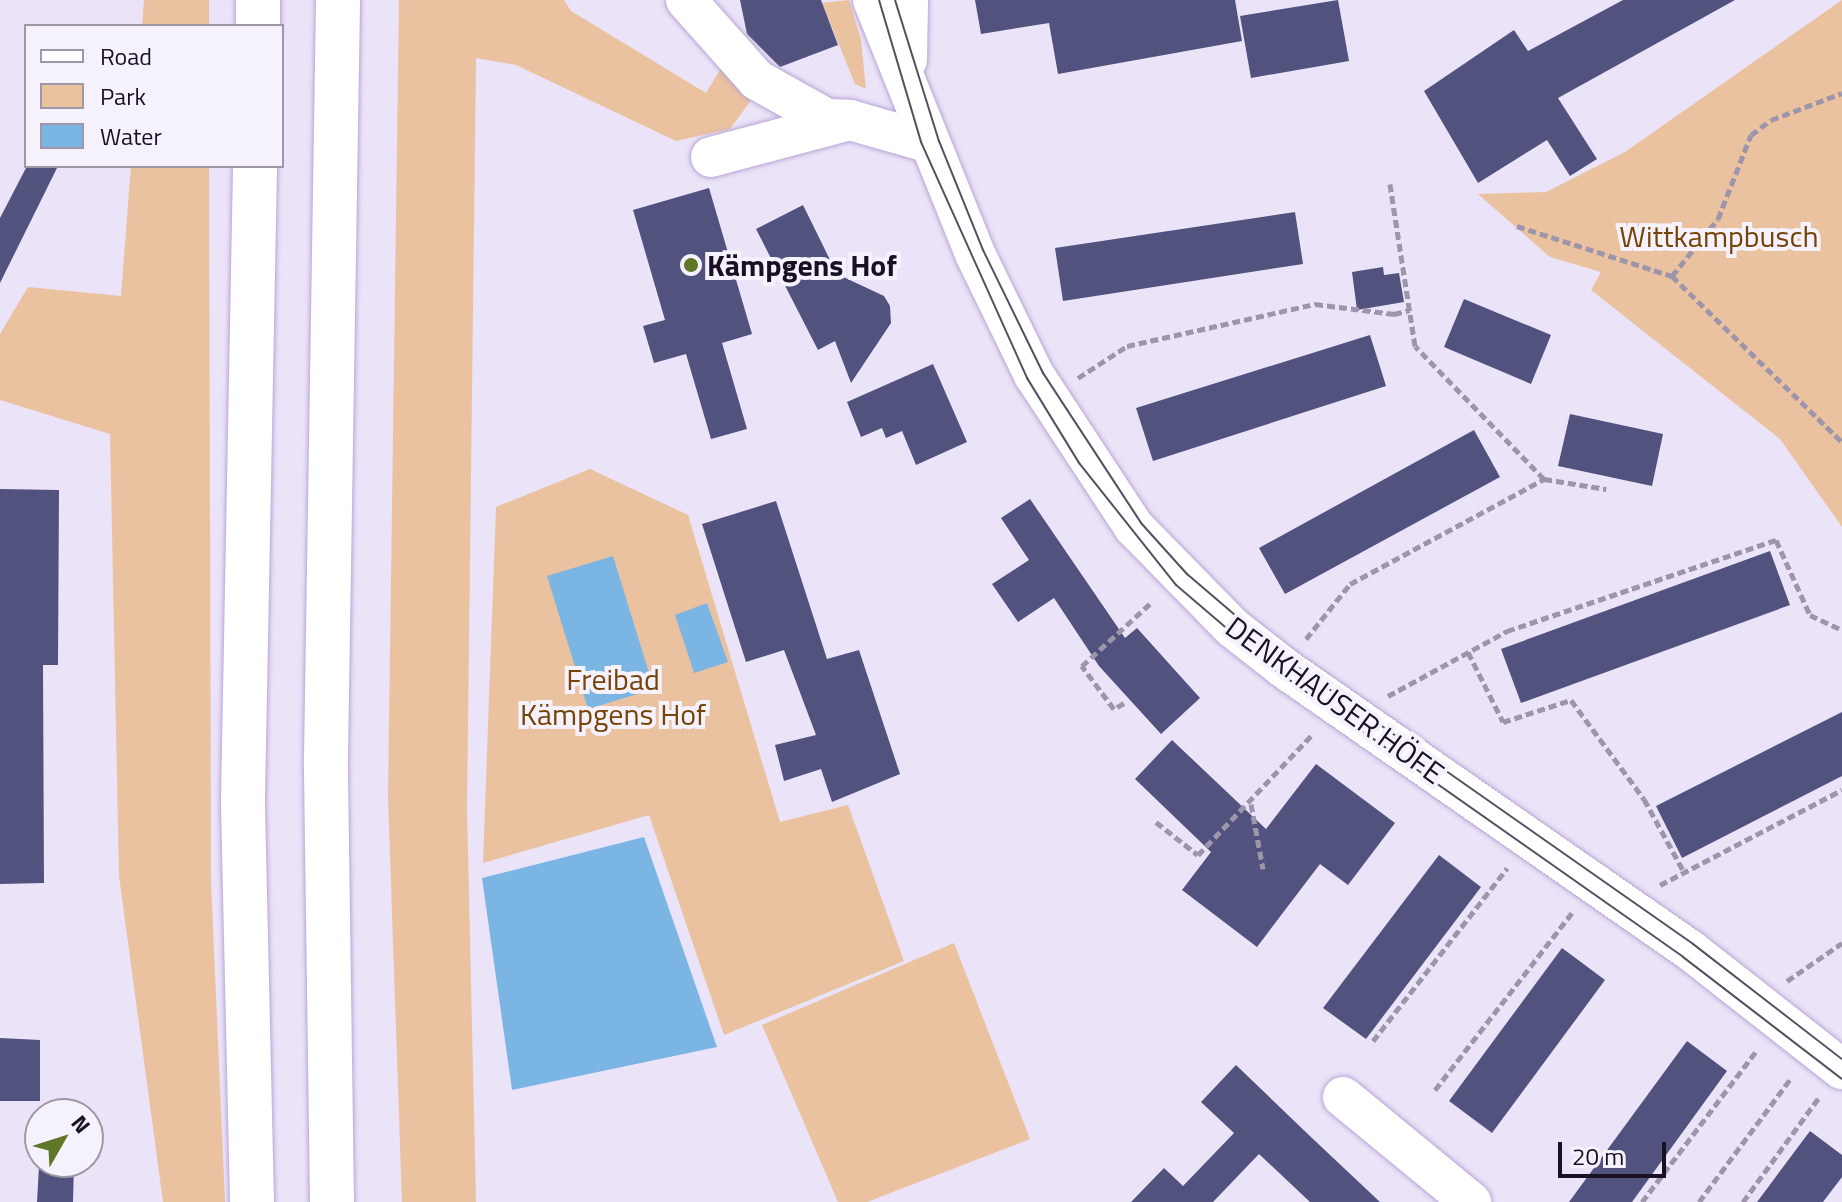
<!DOCTYPE html>
<meta charset="utf-8">
<style>
body{margin:0}
#map{position:relative;width:1842px;height:1202px;overflow:hidden;background:#ebe3f8;font-family:"Titillium Web",sans-serif}
div>[style]{position:absolute}
[style*='--x']{left:calc(var(--x)*1px);top:calc(var(--y)*1px);width:calc(var(--w)*1px);rotate:calc(var(--a)*1deg)}
.green>*{inset:0;background:#eac29f}
.water>*{inset:0;background:#7bb5e4}
.building>*{inset:0;background:#52527f}
.path>*{height:5px;margin-top:-2.5px;transform-origin:0;background:repeating-linear-gradient(90deg,#9d95a9 0 8px,transparent 0 12px)}
.roads{filter:drop-shadow(0 0 2px #b9a5d6) drop-shadow(0 0 2px #b9a5d6)}
.minor>*{height:40px;margin:-20px;padding:0 20px;transform-origin:20px;border-radius:20px;background:#fff}
.highway>*{height:44px;margin:-22px;padding:0 22px;transform-origin:22px;border-radius:22px;background:#fff}
.tram>*{height:2px;margin:-1px;padding:0 1px;transform-origin:1px;border-radius:1px;background:#574f61}
.dots>*{width:22px;height:22px;translate:-50% -50%;box-sizing:border-box;border:4px solid #f6f2fd;border-radius:50%}
span{translate:-50% -50%;white-space:nowrap;text-align:center;line-height:1.15;-webkit-text-stroke:8px #f6f2fd;paint-order:stroke}
.park-label{font-size:30px;color:#764406}
.poi-label{font-size:30px;color:#191123;font-weight:700}
.left{translate:0 -50%;text-align:left}
.street-label{font-size:30px;color:#191123}
.legend{position:absolute;left:24px;top:24px;width:260px;height:144px;box-sizing:border-box;background:#f6f2fd;border:2px solid #9e98a6;margin:0;padding:10px 14px;list-style:none;font-size:24px;color:#191123}
.legend li{display:flex;align-items:center;gap:16px;height:40px}
.legend b{width:40px;border:2px solid #9e98a6}
.north{position:absolute;left:24px;top:1098px;width:80px;height:80px;box-sizing:border-box;background:#f6f2fd;border:2px solid #9e98a6;border-radius:50%;rotate:51deg;font-size:22px;font-weight:700;line-height:32px;text-align:center;color:#191123}
.north::after{content:'';display:block;margin:auto;width:28px;height:36px;background:#617728;clip-path:polygon(50% 0,100% 100%,50% 72%,0 100%)}
.scale{position:absolute;left:1558px;top:1142px;width:108px;height:36px;box-sizing:border-box;border:4px solid #191123;border-top:0;padding-left:10px;font-size:24px;line-height:28px;white-space:nowrap;color:#191123;-webkit-text-stroke:6px #f6f2fd;paint-order:stroke}
</style>
<div id="map">
<div class="green">
<div style="clip-path:polygon(144px 0,209px 0,209px 26px,142px 26px)"></div>
<div style="clip-path:polygon(399px 0,564px 0,571px 11px,706px 93px,723px 65px,760px 88px,730px 129px,676px 141px,516px 65px,476px 58px,467px 807px,476px 1202px,402px 1202px,388px 797px)"></div>
<div style="clip-path:polygon(849px 0,861px 40px,866px 89px,855px 84px,822px 3px)"></div>
<div style="clip-path:polygon(1842px 0,1842px 527px,1780px 439px,1591px 290px,1601px 272px,1550px 257px,1478px 194px,1546px 192px,1625px 152px)"></div>
<div style="clip-path:polygon(131px 166px,209px 166px,211px 881px,225px 1202px,163px 1202px,119px 876px,110px 434px,0 400px,0 334px,28px 287px,121px 296px)"></div>
<div style="clip-path:polygon(590px 469px,688px 515px,780px 822px,848px 805px,904px 961px,724px 1035px,649px 815px,483px 863px,496px 507px)"></div>
<div style="clip-path:polygon(954px 943px,1030px 1139px,867px 1202px,838px 1202px,762px 1025px)"></div>
</div>
<div class="water">
<div style="clip-path:polygon(613px 556px,654px 689px,588px 709px,547px 576px)"></div>
<div style="clip-path:polygon(707px 603px,728px 662px,694px 673px,675px 615px)"></div>
<div style="clip-path:polygon(644px 837px,717px 1047px,512px 1090px,482px 878px)"></div>
</div>
<div class="building">
<div style="clip-path:polygon(740px 0,821px 0,838px 45px,780px 67px,747px 34px)"></div>
<div style="clip-path:polygon(975px 0,1235px 0,1242px 41px,1058px 74px,1049px 23px,981px 34px)"></div>
<div style="clip-path:polygon(1338px 0,1349px 61px,1251px 78px,1240px 16px)"></div>
<div style="clip-path:polygon(1623px 0,1735px 0,1558px 98px,1597px 159px,1570px 176px,1547px 140px,1478px 183px,1424px 91px,1514px 30px,1528px 51px)"></div>
<div style="clip-path:polygon(27px 166px,58px 166px,0 283px,0 218px)"></div>
<div style="clip-path:polygon(709px 188px,752px 334px,722px 343px,747px 429px,711px 439px,686px 354px,654px 363px,643px 326px,665px 320px,633px 210px)"></div>
<div style="clip-path:polygon(803px 205px,837px 274px,884px 296px,890px 306px,891px 323px,851px 383px,835px 341px,818px 350px,756px 229px)"></div>
<div style="clip-path:polygon(1295px 212px,1303px 264px,1063px 301px,1055px 248px)"></div>
<div style="clip-path:polygon(1383px 267px,1384px 275px,1399px 273px,1404px 302px,1357px 310px,1352px 272px)"></div>
<div style="clip-path:polygon(1464px 299px,1551px 335px,1531px 384px,1444px 347px)"></div>
<div style="clip-path:polygon(1370px 335px,1386px 386px,1153px 461px,1136px 408px)"></div>
<div style="clip-path:polygon(933px 364px,967px 442px,916px 465px,902px 431px,886px 438px,882px 428px,861px 437px,847px 402px)"></div>
<div style="clip-path:polygon(1570px 414px,1663px 434px,1652px 486px,1558px 466px)"></div>
<div style="clip-path:polygon(1474px 430px,1500px 477px,1285px 594px,1259px 548px)"></div>
<div style="clip-path:polygon(0 489px,59px 490px,58px 665px,43px 665px,44px 883px,0 884px)"></div>
<div style="clip-path:polygon(1030px 499px,1125px 638px,1137px 628px,1200px 698px,1161px 734px,1099px 666px,1054px 598px,1018px 622px,992px 584px,1029px 560px,1001px 518px)"></div>
<div style="clip-path:polygon(776px 501px,827px 659px,859px 650px,900px 774px,832px 802px,821px 769px,784px 781px,775px 745px,816px 735px,784px 650px,746px 662px,702px 524px)"></div>
<div style="clip-path:polygon(1770px 551px,1790px 605px,1521px 703px,1501px 649px)"></div>
<div style="clip-path:polygon(1842px 712px,1842px 776px,1682px 858px,1656px 806px)"></div>
<div style="clip-path:polygon(1172px 740px,1266px 829px,1316px 764px,1395px 823px,1348px 885px,1320px 864px,1257px 947px,1182px 890px,1211px 852px,1135px 779px)"></div>
<div style="clip-path:polygon(1439px 855px,1481px 887px,1366px 1039px,1323px 1008px)"></div>
<div style="clip-path:polygon(1562px 948px,1605px 980px,1492px 1133px,1449px 1101px)"></div>
<div style="clip-path:polygon(0 1038px,40px 1040px,40px 1101px,0 1101px)"></div>
<div style="clip-path:polygon(1687px 1041px,1727px 1071px,1632px 1202px,1569px 1202px)"></div>
<div style="clip-path:polygon(1236px 1065px,1312px 1138px,1380px 1202px,1310px 1202px,1259px 1154px,1213px 1202px,1131px 1202px,1164px 1168px,1183px 1186px,1234px 1133px,1201px 1102px)"></div>
<div style="clip-path:polygon(1810px 1131px,1842px 1155px,1842px 1177px,1823px 1202px,1757px 1202px)"></div>
<div style="clip-path:polygon(40px 1148px,40px 1162px,74px 1162px,73px 1202px,37px 1202px)"></div>
</div>
<div class="path">
<div style="--x:1517;--y:226;--w:163;--a:17.9"></div>
<div style="--x:1672;--y:276;--w:238;--a:44.3"></div>
<div style="--x:1672;--y:276;--w:73;--a:-51.1"></div>
<div style="--x:1718;--y:219;--w:90;--a:-68.6"></div>
<div style="--x:1751;--y:135;--w:25;--a:-37"></div>
<div style="--x:1771;--y:120;--w:76;--a:-20.8"></div>
<div style="--x:1078;--y:378;--w:59;--a:-33.1"></div>
<div style="--x:1127;--y:346;--w:193;--a:-12.6"></div>
<div style="--x:1315;--y:304;--w:80;--a:7.2"></div>
<div style="--x:1394;--y:314;--w:16;--a:-14"></div>
<div style="--x:1544;--y:479;--w:63;--a:9.2"></div>
<div style="--x:1306;--y:639;--w:70;--a:-51.3"></div>
<div style="--x:1350;--y:584;--w:221;--a:-28.4"></div>
<div style="--x:1544;--y:479;--w:185;--a:-134.1"></div>
<div style="--x:1415;--y:346;--w:164;--a:-98.8"></div>
<div style="--x:1468;--y:652;--w:78;--a:63.4"></div>
<div style="--x:1503;--y:722;--w:71;--a:-17.9"></div>
<div style="--x:1571;--y:700;--w:123;--a:53.6"></div>
<div style="--x:1644;--y:799;--w:83;--a:61.3"></div>
<div style="--x:1388;--y:696;--w:136;--a:-28.6"></div>
<div style="--x:1507;--y:631;--w:284;--a:-18.7"></div>
<div style="--x:1776;--y:540;--w:82;--a:65.6"></div>
<div style="--x:1810;--y:615;--w:35;--a:25"></div>
<div style="--x:1124;--y:703;--w:12;--a:149"></div>
<div style="--x:1114;--y:709;--w:54;--a:-126.7"></div>
<div style="--x:1082;--y:666;--w:96;--a:-42.5"></div>
<div style="--x:1251;--y:804;--w:66;--a:79.5"></div>
<div style="--x:1156;--y:822;--w:53;--a:38.2"></div>
<div style="--x:1198;--y:855;--w:166;--a:-46.5"></div>
<div style="--x:1660;--y:885;--w:205;--a:-27.6"></div>
<div style="--x:1787;--y:981;--w:67;--a:-34.6"></div>
<div style="--x:1373;--y:1041;--w:219;--a:-52.2"></div>
<div style="--x:1435;--y:1090;--w:224;--a:-52.3"></div>
<div style="--x:1642;--y:1202;--w:191;--a:-52.9"></div>
<div style="--x:1699;--y:1202;--w:154;--a:-53.4"></div>
<div style="--x:1743;--y:1202;--w:131;--a:-54"></div>
</div>
<div class="roads">
<div class="minor">
<div style="--x:686;--y:0;--w:107;--a:48.4"></div>
<div style="--x:757;--y:80;--w:80;--a:29.1"></div>
<div style="--x:827;--y:119;--w:23;--a:2"></div>
<div style="--x:873;--y:0;--w:276;--a:68.1"></div>
<div style="--x:976;--y:256;--w:132;--a:64"></div>
<div style="--x:1034;--y:375;--w:182;--a:56.7"></div>
<div style="--x:1134;--y:527;--w:141;--a:45.6"></div>
<div style="--x:1233;--y:628;--w:65;--a:38.1"></div>
<div style="--x:1284;--y:668;--w:494;--a:34.8"></div>
<div style="--x:1690;--y:950;--w:193;--a:38.1"></div>
<div style="--x:907;--y:60;--w:60;--a:-89"></div>
<div style="--x:711;--y:157;--w:144;--a:-14.9"></div>
<div style="--x:850;--y:120;--w:83;--a:16"></div>
<div style="--x:1343;--y:1097;--w:166;--a:39.4"></div>
</div>
<div class="highway">
<div style="--x:258;--y:26;--w:26;--a:-90"></div>
<div style="--x:252;--y:1202;--w:404;--a:-91.3"></div>
<div style="--x:243;--y:798;--w:632;--a:-88.91"></div>
<div style="--x:332;--y:1202;--w:445;--a:-90.8"></div>
<div style="--x:326;--y:757;--w:757;--a:-89.09"></div>
</div>
</div>
<div class="tram">
<div style="--x:879;--y:0;--w:148;--a:73.5"></div>
<div style="--x:921;--y:142;--w:259;--a:65.8"></div>
<div style="--x:1027;--y:378;--w:100;--a:58.5"></div>
<div style="--x:1079;--y:463;--w:156;--a:51.5"></div>
<div style="--x:1176;--y:585;--w:134;--a:40.5"></div>
<div style="--x:1278;--y:672;--w:495;--a:35.1"></div>
<div style="--x:1683;--y:957;--w:200;--a:37.5"></div>
<div style="--x:895;--y:0;--w:148;--a:72.7"></div>
<div style="--x:939;--y:141;--w:118;--a:68"></div>
<div style="--x:983;--y:250;--w:137;--a:64"></div>
<div style="--x:1043;--y:373;--w:179;--a:56.8"></div>
<div style="--x:1141;--y:523;--w:69;--a:48"></div>
<div style="--x:1187;--y:574;--w:134;--a:40.5"></div>
<div style="--x:1289;--y:661;--w:493;--a:35"></div>
<div style="--x:1693;--y:944;--w:188;--a:37.7"></div>
</div>
<div class="dots">
<div style="left:691px;top:265px;background:#617728"></div>
</div>
<div class="park-label">
<span style="left:1719px;top:236px">Wittkampbusch</span>
<span style="left:613px;top:696px">Freibad<br>Kämpgens Hof</span>
</div>
<div class="poi-label">
<span class="left" style="left:707px;top:265px">Kämpgens Hof</span>
</div>
<div class="street-label">
<span style="left:1335px;top:700px;rotate:36deg">DENKHAUSER HÖFE</span>
</div>
<ul class="legend">
<li><b style="height:10px;background:#fff"></b>Road</li>
<li><b style="height:22px;background:#eac29f"></b>Park</li>
<li><b style="height:22px;background:#7bb5e4"></b>Water</li>
</ul>
<div class="north">N</div>
<div class="scale">20 m</div>
</div>
